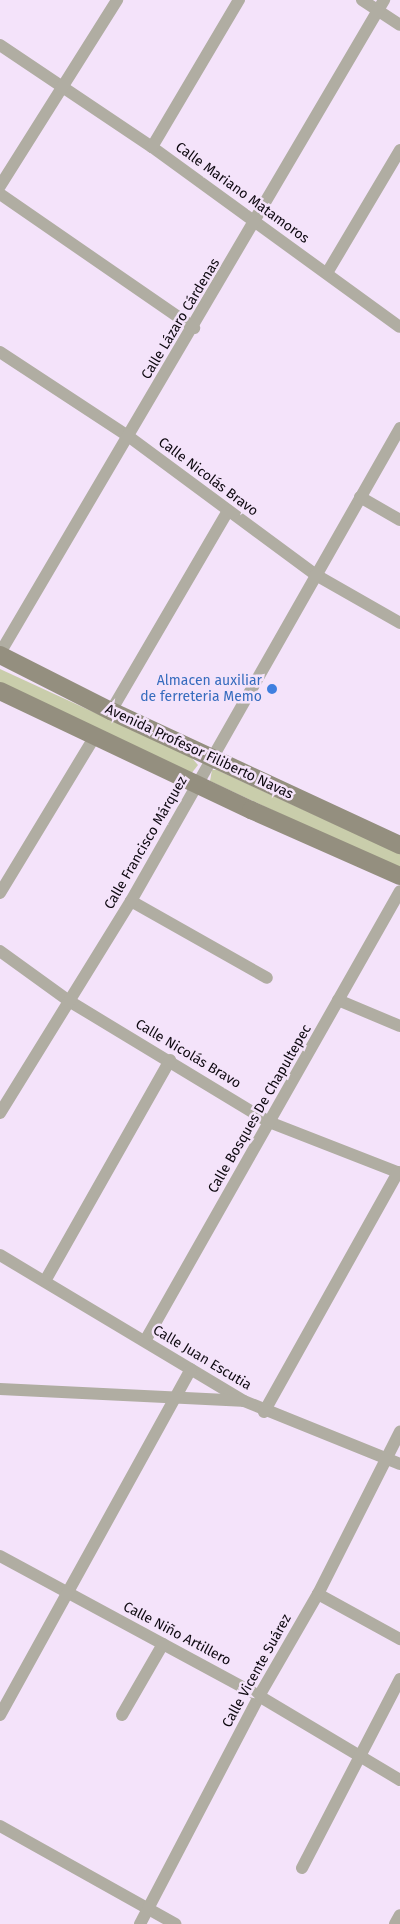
<!DOCTYPE html>
<meta charset="utf-8">
<style>
body{margin:0}
#map{position:relative;width:400px;height:1924px;overflow:hidden;background:#f4e3fa;font-family:"Fira Sans",sans-serif}
div>[style]{position:absolute}
[style*='--x']{left:calc(var(--x)*1px);top:calc(var(--y)*1px);width:calc(var(--w)*1px);rotate:calc(var(--a)*1deg)}
.green>*{inset:0;background:#c9cdab}
.street>*{height:12px;margin:-6px;padding:0 6px;transform-origin:6px;border-radius:6px;background:#b0ada2}
.secondary>*{height:18px;margin:-9px;padding:0 9px;transform-origin:9px;border-radius:9px;background:#948f7f}
.dots>*{width:14px;height:14px;translate:-50% -50%;box-sizing:border-box;border:2px solid #f4e3fa;border-radius:50%}
span{translate:-50% -50%;white-space:nowrap;text-align:center;line-height:1.15;-webkit-text-stroke:5px #f4e3fa;paint-order:stroke}
.street-label{font-size:14px;color:#0e0910}
.shop-label{font-size:14px;color:#366cbe}
.right{translate:-100% -50%;text-align:right}
</style>
<div id="map">
<div class="green">
<div style="clip-path:polygon(0 669px,191px 757px,198px 765px,191px 774px,0 685px)"></div>
<div style="clip-path:polygon(212px 770px,217px 770px,400px 854px,400px 870px,210px 781px)"></div>
</div>
<div class="street">
<div style="--x:362;--y:0;--w:45;--a:33.3"></div>
<div style="--x:0;--y:45;--w:183;--a:33.9"></div>
<div style="--x:152;--y:147;--w:306;--a:36"></div>
<div style="--x:152;--y:147;--w:171;--a:-59.4"></div>
<div style="--x:0;--y:186;--w:220;--a:-57.8"></div>
<div style="--x:0;--y:194;--w:236;--a:34.6"></div>
<div style="--x:327;--y:273;--w:143;--a:-59.3"></div>
<div style="--x:0;--y:352;--w:153;--a:33.3"></div>
<div style="--x:128;--y:436;--w:234;--a:36.5"></div>
<div style="--x:316;--y:575;--w:97;--a:29.7"></div>
<div style="--x:360;--y:497;--w:46;--a:29.9"></div>
<div style="--x:0;--y:653;--w:758;--a:-59.54"></div>
<div style="--x:111;--y:711;--w:232;--a:-59.7"></div>
<div style="--x:0;--y:893;--w:184;--a:-58.8"></div>
<div style="--x:131;--y:901;--w:156;--a:29.5"></div>
<div style="--x:0;--y:951;--w:85;--a:35.9"></div>
<div style="--x:69;--y:1001;--w:234;--a:31.2"></div>
<div style="--x:269;--y:1122;--w:141;--a:21.3"></div>
<div style="--x:338;--y:1000;--w:67;--a:22.8"></div>
<div style="--x:0;--y:1113;--w:249;--a:-58.3"></div>
<div style="--x:131;--y:901;--w:544;--a:-60.37"></div>
<div style="--x:0;--y:1255;--w:284;--a:30.9"></div>
<div style="--x:244;--y:1401;--w:168;--a:22"></div>
<div style="--x:45;--y:1281;--w:254;--a:-60.5"></div>
<div style="--x:145;--y:1341;--w:517;--a:-60.46"></div>
<div style="--x:0;--y:1389;--w:242;--a:2.8"></div>
<div style="--x:264;--y:1412;--w:275;--a:-60.8"></div>
<div style="--x:0;--y:1556;--w:294;--a:28.4"></div>
<div style="--x:259;--y:1696;--w:164;--a:30.8"></div>
<div style="--x:318;--y:1594;--w:94;--a:28.8"></div>
<div style="--x:0;--y:1715;--w:395;--a:-61.1"></div>
<div style="--x:122;--y:1715;--w:82;--a:-60"></div>
<div style="--x:0;--y:1826;--w:201;--a:29.2"></div>
<div style="--x:302;--y:1868;--w:213;--a:-62.6"></div>
<div style="--x:140;--y:1924;--w:257;--a:-62.4"></div>
<div style="--x:259;--y:1696;--w:118;--a:-60"></div>
<div style="--x:318;--y:1594;--w:182;--a:-63.2"></div>
<div style="--x:395;--y:1924;--w:10;--a:-61"></div>
</div>
<div class="secondary">
<div style="--x:0;--y:655;--w:124;--a:26.8"></div>
<div style="--x:111;--y:711;--w:319;--a:24.9"></div>
<div style="--x:0;--y:691;--w:278;--a:25.4"></div>
<div style="--x:251;--y:810;--w:163;--a:23.9"></div>
</div>
<div class="dots">
<div style="left:272px;top:689px;background:#3f7fe0"></div>
</div>
<div class="street-label">
<span style="left:242px;top:193px;rotate:36deg">Calle Mariano Matamoros</span>
<span style="left:181px;top:319px;rotate:-59deg">Calle Lázaro Cárdenas</span>
<span style="left:208px;top:477px;rotate:37deg">Calle Nicolás Bravo</span>
<span style="left:199px;top:752px;rotate:25deg">Avenida Profesor Filiberto Navas</span>
<span style="left:146px;top:843px;rotate:-60deg">Calle Francisco Márquez</span>
<span style="left:188px;top:1054px;rotate:31deg">Calle Nicolás Bravo</span>
<span style="left:260px;top:1109px;rotate:-60deg">Calle Bosques De Chapultepec</span>
<span style="left:202px;top:1358px;rotate:31deg">Calle Juan Escutia</span>
<span style="left:177px;top:1634px;rotate:28deg">Calle Niño Artillero</span>
<span style="left:257px;top:1671px;rotate:-61deg">Calle Vicente Suárez</span>
</div>
<div class="shop-label">
<span class="right" style="left:262px;top:689px">Almacen auxiliar<br>de ferreteria Memo</span>
</div>
</div>
